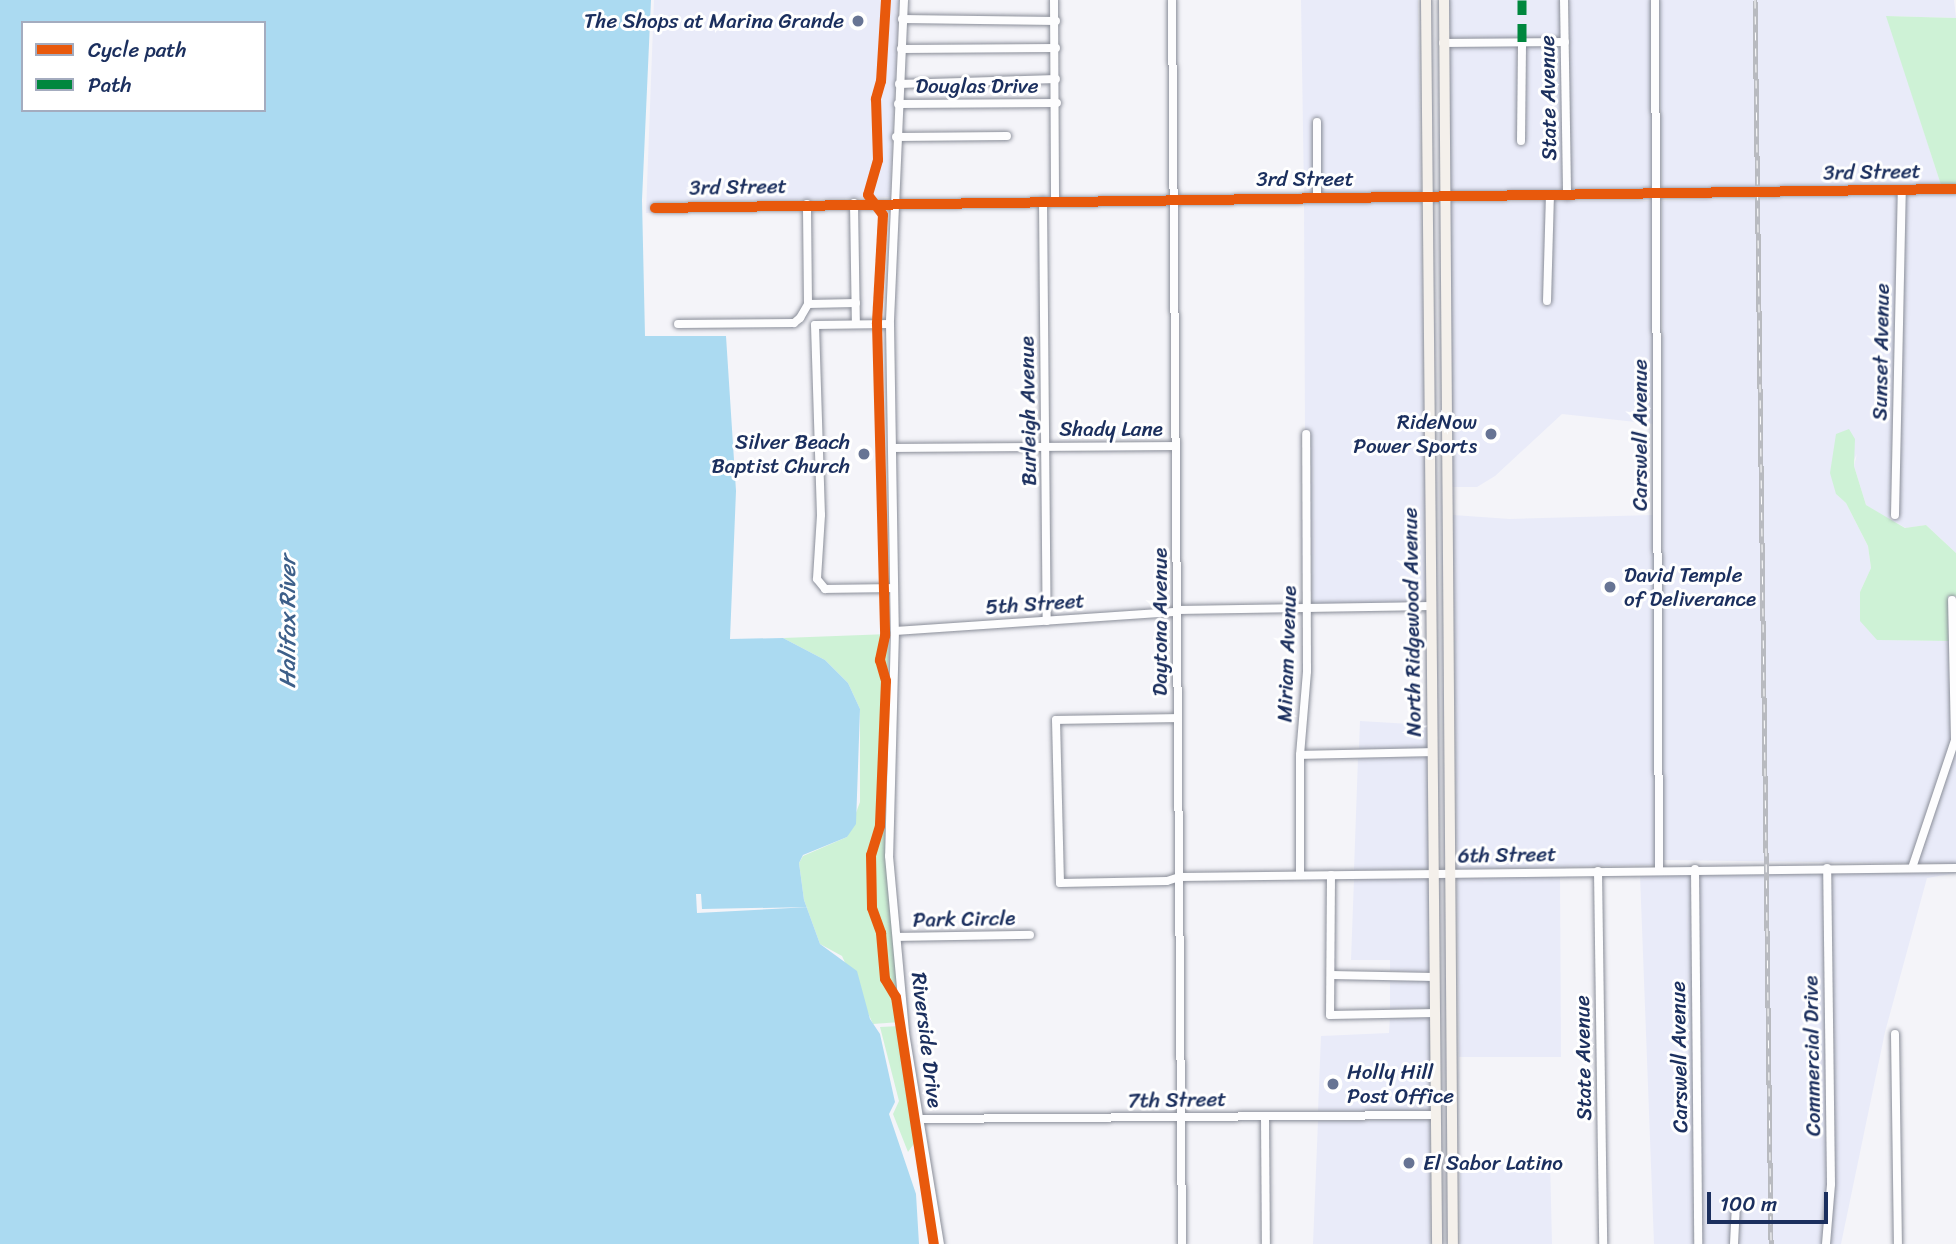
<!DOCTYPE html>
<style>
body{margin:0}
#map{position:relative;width:1956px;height:1244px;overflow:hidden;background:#f4f4f9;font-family:Sriracha,sans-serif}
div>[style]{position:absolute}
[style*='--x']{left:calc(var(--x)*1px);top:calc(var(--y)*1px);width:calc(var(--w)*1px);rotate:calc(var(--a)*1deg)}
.built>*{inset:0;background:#e9ebf9}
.green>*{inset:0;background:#cef2d6}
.water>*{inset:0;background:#abdaf1}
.pier>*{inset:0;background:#f4f4f9}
.roads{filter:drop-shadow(0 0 2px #898d98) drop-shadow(0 0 2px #898d98)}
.minor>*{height:8px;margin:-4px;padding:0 4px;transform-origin:4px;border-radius:4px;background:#fdfdfe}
.major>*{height:10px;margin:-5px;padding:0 5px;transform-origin:5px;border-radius:5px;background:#f4f0eb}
.rail>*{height:5px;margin-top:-2.5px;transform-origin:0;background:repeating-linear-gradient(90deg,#fff 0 8px,#b8bac0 0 16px);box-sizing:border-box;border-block:2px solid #b8bac0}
.quiet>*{height:9px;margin-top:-4.5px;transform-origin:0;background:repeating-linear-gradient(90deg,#00873e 0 18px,transparent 0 27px)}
.cycleway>*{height:10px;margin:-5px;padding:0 5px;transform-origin:5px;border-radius:5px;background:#e8590c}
.dots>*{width:19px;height:19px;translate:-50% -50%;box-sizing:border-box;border:4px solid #fff;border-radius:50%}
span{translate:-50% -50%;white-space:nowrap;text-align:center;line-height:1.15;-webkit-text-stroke:6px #fff;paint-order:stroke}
.poi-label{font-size:21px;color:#1b2f5e}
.right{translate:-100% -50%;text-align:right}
.left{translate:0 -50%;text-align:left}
.street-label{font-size:21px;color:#1b2f5e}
.water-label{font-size:23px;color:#3d5f89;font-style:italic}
.legend{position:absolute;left:21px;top:21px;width:245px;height:91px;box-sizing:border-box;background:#fff;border:2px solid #a4acbf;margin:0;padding:9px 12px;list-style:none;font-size:21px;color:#1b2f5e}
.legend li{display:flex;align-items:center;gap:14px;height:35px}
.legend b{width:35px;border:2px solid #a4acbf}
.scale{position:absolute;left:1707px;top:1192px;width:121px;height:32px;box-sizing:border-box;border:4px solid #1b2f5e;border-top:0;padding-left:9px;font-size:21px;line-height:24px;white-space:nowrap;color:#1b2f5e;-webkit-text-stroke:5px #fff;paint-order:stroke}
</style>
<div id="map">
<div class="built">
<div style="clip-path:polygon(654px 0,899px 0,890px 197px,652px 203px,651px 212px,802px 209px,646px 213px)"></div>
<div style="clip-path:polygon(1301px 0,1418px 0,1421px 193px,1321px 194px,1320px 117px,1312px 118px,1313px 194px,1304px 194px)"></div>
<div style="clip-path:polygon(1448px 0,1560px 0,1561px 38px,1448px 38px)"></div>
<div style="clip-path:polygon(1569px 0,1651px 0,1653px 192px,1571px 192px)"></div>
<div style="clip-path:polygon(1659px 0,1954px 0,1956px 18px,1887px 16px,1941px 185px,1662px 192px)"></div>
<div style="clip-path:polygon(1517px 46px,1518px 146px,1525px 145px,1526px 46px,1561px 47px,1563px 192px,1449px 193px,1448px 47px)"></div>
<div style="clip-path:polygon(1956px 194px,1956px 553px,1926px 525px,1906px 528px,1891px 520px,1899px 519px,1906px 195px)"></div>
<div style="clip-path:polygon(1898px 195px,1890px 520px,1866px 505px,1854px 466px,1857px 454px,1836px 494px,1846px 503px,1868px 546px,1871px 568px,1860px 592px,1877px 640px,1949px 641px,1951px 740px,1909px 863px,1663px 860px,1662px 201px)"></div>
<div style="clip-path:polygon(1546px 201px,1543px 306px,1551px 305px,1554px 201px,1653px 201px,1654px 424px,1562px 414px,1495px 476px,1477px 487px,1452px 487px,1449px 202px)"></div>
<div style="clip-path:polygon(1421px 202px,1427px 602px,1312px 604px,1310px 430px,1305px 430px,1304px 203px)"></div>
<div style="clip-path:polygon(1453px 515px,1510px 519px,1654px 515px,1655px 865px,1457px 869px)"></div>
<div style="clip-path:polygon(1360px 721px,1427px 725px,1427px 748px,1359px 749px)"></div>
<div style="clip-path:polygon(1956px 750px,1956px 864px,1918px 863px)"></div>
<div style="clip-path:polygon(1427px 757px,1429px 869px,1354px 870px,1358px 758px)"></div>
<div style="clip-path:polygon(1823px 872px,1827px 1184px,1822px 1244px,1739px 1244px,1740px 1199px,1732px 1200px,1730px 1244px,1702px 1244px,1699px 873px)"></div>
<div style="clip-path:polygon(1832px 872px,1956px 873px,1927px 878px,1885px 1032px,1841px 1244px,1830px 1244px,1835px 1184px)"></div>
<div style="clip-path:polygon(1691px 874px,1694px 1244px,1654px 1244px,1640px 875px)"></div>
<div style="clip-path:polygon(1560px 876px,1561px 1057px,1459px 1057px,1457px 878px)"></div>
<div style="clip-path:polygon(1354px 879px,1429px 879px,1430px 972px,1390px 971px,1390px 960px,1351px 960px)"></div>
<div style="clip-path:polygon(1390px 980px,1430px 981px,1430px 1008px,1390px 1009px)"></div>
<div style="clip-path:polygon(1430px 1017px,1430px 1111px,1318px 1111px,1321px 1036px,1389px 1033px,1390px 1018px)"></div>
<div style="clip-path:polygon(1430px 1120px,1430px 1244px,1313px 1244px,1318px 1121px)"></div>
<div style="clip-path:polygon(1460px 1159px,1550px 1160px,1552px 1244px,1460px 1244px)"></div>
</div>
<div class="green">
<div style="clip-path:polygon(1886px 16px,1956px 18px,1956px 185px,1941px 185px)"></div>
<div style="clip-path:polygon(1849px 429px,1855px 439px,1854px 466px,1866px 505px,1905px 528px,1926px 525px,1956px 553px,1956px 596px,1948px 596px,1949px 641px,1877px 640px,1860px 621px,1860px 592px,1871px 568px,1868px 546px,1846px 503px,1836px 494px,1830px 473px,1836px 434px)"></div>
<div style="clip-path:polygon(889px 634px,885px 840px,900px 1022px,873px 1024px,842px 956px,820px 944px,804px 900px,799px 863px,803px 856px,847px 837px,860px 802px,860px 709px,848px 683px,825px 660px,783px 638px)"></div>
<div style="clip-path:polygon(901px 1026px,918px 1138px,908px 1152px,893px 1114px,899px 1101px,880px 1027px)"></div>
</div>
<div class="water">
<div style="clip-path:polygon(evenodd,0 0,651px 0,642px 200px,645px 336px,726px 336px,736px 491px,730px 639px,783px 638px,825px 660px,848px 683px,860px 709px,856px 824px,847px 837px,803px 855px,799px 863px,804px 900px,820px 944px,857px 971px,870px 1019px,880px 1034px,895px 1102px,889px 1114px,916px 1194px,919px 1244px,0 1244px,0 0,23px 23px,264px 23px,264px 110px,23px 110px,23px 23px)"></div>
</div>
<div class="pier">
<div style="clip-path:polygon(696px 894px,701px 894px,702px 909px,810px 907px,697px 913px)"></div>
</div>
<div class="roads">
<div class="minor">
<div style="--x:904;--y:0;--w:324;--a:92.5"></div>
<div style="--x:890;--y:324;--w:307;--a:89.1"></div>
<div style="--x:895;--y:631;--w:225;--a:91.5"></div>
<div style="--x:889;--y:856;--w:178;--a:84.8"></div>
<div style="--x:905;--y:1033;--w:214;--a:80.6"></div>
<div style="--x:1054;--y:0;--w:201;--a:89.7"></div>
<div style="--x:1172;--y:0;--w:1244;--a:89.54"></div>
<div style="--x:1564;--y:0;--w:196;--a:89.1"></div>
<div style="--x:1655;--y:0;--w:870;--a:89.74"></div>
<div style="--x:902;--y:19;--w:154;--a:0.7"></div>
<div style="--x:1443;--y:43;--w:122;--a:-0.5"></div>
<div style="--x:901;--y:49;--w:155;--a:-0.4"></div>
<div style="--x:899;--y:84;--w:157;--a:-1.8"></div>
<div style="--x:898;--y:104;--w:159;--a:-0.4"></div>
<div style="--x:1317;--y:122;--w:76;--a:90"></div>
<div style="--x:896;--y:137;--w:111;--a:-0.5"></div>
<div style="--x:1521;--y:141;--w:99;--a:-89.4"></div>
<div style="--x:1043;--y:201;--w:420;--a:89.5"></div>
<div style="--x:854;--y:203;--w:121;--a:89.1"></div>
<div style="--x:655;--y:208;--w:1301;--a:-0.84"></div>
<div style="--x:1547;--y:301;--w:105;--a:-88.4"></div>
<div style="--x:808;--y:304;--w:48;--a:-1.2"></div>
<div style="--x:678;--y:324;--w:116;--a:-0.5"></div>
<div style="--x:794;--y:323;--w:8;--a:-40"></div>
<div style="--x:800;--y:318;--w:16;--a:-60"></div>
<div style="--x:808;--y:304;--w:100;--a:-90.6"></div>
<div style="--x:890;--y:324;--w:75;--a:179.2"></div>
<div style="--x:815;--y:325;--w:190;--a:88.2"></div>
<div style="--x:821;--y:515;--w:64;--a:93.6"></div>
<div style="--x:817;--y:579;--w:13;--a:51"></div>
<div style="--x:825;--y:589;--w:68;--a:-0.8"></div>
<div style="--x:893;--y:448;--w:282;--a:-0.4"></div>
<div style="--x:1895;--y:515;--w:325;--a:-88.8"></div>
<div style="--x:1177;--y:610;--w:254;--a:-0.9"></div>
<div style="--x:895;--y:631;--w:283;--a:-3.9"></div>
<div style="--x:1178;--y:718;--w:122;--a:179.1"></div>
<div style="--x:1056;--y:720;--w:163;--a:88.6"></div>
<div style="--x:1060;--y:883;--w:107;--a:-1.1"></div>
<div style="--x:1167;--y:881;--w:13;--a:-18"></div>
<div style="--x:1179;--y:877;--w:777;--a:-0.66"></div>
<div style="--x:1300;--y:755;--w:132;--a:-1.3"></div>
<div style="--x:1912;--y:868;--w:135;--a:-71.4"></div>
<div style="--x:1955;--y:740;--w:140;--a:-91.2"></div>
<div style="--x:1695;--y:869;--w:375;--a:89.5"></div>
<div style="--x:1598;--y:871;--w:373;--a:89.2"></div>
<div style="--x:1300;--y:875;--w:120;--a:-90"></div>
<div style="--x:1300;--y:755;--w:84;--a:-85.2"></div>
<div style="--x:1307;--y:671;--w:237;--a:-90.2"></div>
<div style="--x:1331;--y:875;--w:140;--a:90.4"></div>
<div style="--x:1330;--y:1015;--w:105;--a:-1.1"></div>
<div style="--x:897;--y:937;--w:133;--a:-0.9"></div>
<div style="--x:1331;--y:975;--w:103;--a:1.1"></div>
<div style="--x:1895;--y:1034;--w:210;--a:89.2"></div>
<div style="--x:1265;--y:1116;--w:128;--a:89.6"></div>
<div style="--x:920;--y:1119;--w:515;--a:-0.45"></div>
<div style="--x:1734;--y:1244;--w:40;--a:-87.1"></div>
<div style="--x:1826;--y:1244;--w:60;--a:-85.2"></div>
<div style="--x:1831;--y:1184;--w:316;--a:-90.7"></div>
</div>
<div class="major">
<div style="--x:1426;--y:0;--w:1244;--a:89.49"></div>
<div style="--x:1444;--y:0;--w:1244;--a:89.59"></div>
</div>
</div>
<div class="rail">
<div style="--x:1755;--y:0;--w:1244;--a:89.26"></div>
</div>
<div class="quiet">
<div style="--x:1522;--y:42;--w:42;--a:-90"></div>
</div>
<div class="cycleway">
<div style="--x:886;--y:0;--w:81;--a:93.5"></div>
<div style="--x:881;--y:81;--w:19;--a:106"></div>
<div style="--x:876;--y:99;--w:61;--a:88.1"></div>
<div style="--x:878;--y:160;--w:36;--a:106"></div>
<div style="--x:868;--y:195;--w:25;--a:53"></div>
<div style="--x:883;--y:215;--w:109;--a:93.2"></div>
<div style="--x:877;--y:324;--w:312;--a:88.5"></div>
<div style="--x:885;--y:636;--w:25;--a:102"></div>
<div style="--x:880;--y:660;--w:22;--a:74"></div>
<div style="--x:886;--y:681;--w:145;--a:92.4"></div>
<div style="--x:880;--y:826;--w:30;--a:107"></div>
<div style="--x:871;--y:855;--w:53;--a:88.9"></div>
<div style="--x:872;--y:908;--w:27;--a:70"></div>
<div style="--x:881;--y:933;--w:46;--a:85"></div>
<div style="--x:885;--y:979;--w:21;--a:59"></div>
<div style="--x:896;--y:997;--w:250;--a:81.3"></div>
<div style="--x:655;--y:208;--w:1301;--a:-0.84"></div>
</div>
<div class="dots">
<div style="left:858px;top:21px;background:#677494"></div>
<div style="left:1491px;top:434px;background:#677494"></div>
<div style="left:864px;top:454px;background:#677494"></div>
<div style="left:1610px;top:587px;background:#677494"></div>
<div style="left:1333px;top:1084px;background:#677494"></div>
<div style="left:1409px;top:1163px;background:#677494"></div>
</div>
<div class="poi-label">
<span class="right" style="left:844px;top:21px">The Shops at Marina Grande</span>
<span class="right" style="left:1477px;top:434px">RideNow<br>Power Sports</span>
<span class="right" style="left:850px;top:454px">Silver Beach<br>Baptist Church</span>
<span class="left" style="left:1624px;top:587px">David Temple<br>of Deliverance</span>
<span class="left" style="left:1347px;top:1084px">Holly Hill<br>Post Office</span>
<span class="left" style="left:1423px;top:1163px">El Sabor Latino</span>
</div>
<div class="street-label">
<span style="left:977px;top:86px">Douglas Drive</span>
<span style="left:1548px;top:98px;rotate:-91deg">State Avenue</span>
<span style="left:1872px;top:172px;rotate:-1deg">3rd Street</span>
<span style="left:1305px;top:179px">3rd Street</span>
<span style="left:738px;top:187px;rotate:-1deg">3rd Street</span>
<span style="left:1881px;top:352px;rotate:-89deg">Sunset Avenue</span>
<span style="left:1028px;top:411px;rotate:-91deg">Burleigh Avenue</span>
<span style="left:1111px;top:429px">Shady Lane</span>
<span style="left:1640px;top:435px;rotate:-90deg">Carswell Avenue</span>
<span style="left:1035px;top:604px;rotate:-4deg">5th Street</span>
<span style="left:1160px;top:622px;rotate:-90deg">Daytona Avenue</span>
<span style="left:1412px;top:622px;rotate:-91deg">North Ridgewood Avenue</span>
<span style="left:1287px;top:654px;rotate:-88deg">Miriam Avenue</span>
<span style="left:1507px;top:855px;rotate:-1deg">6th Street</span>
<span style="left:964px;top:919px;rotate:-1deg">Park Circle</span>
<span style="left:927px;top:1040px;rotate:83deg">Riverside Drive</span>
<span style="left:1812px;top:1056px;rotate:-91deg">Commercial Drive</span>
<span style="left:1679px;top:1057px;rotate:-91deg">Carswell Avenue</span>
<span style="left:1583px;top:1058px;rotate:-91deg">State Avenue</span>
<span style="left:1177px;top:1100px;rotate:-1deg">7th Street</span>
</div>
<div class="water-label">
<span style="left:288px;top:622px;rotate:-90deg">Halifax River</span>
</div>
<ul class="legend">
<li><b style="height:9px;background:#e8590c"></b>Cycle path</li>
<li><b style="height:9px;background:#00873e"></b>Path</li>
</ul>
<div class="scale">100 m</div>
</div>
